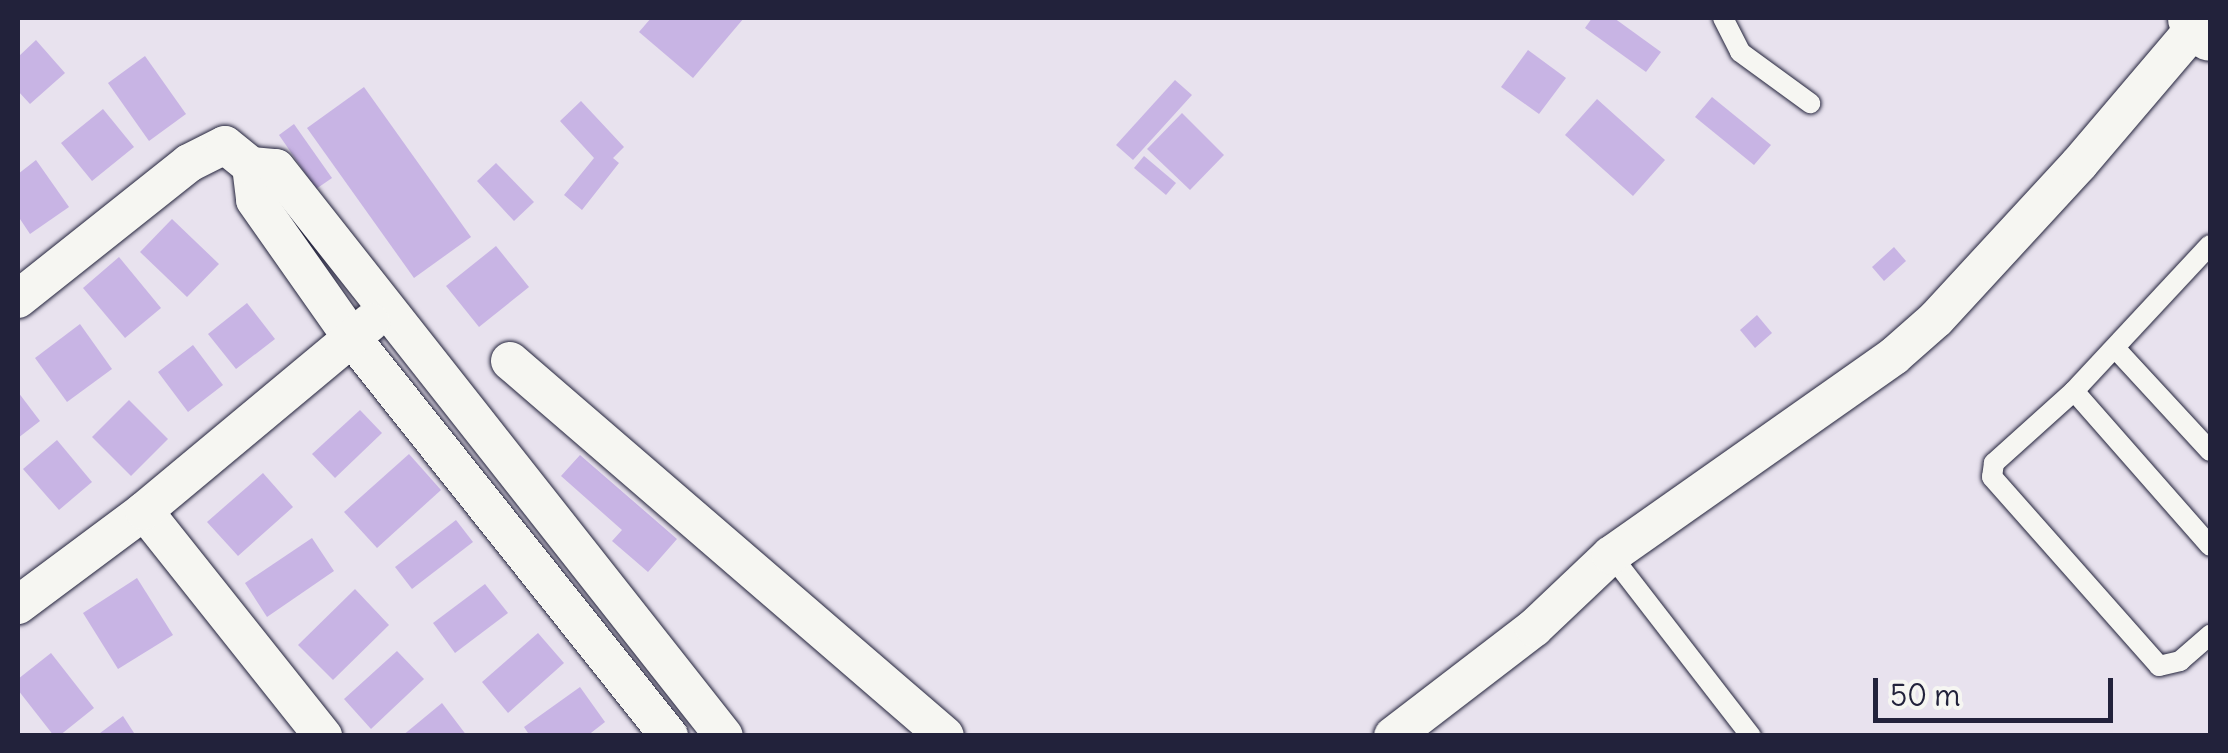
<!DOCTYPE html>
<style>
body{margin:0}
#map{position:relative;width:2228px;height:753px;overflow:hidden;background:#e8e2ee;font-family:Delius,sans-serif}
div>[style]{position:absolute}
[style*='--x']{left:calc(var(--x)*1px);top:calc(var(--y)*1px);width:calc(var(--w)*1px);rotate:calc(var(--a)*1deg)}
.building>*{inset:0;background:#c8b4e4}
.roads{filter:drop-shadow(0 0 2px #22223b) drop-shadow(0 0 2px #22223b)}
.service>*{height:20px;margin:-10px;padding:0 10px;transform-origin:10px;border-radius:10px;background:#f6f6f2}
.minor>*{height:38px;margin:-19px;padding:0 19px;transform-origin:19px;border-radius:19px;background:#f6f6f2}
.motorway>*{height:55px;margin:-27.5px;padding:0 27.5px;transform-origin:27.5px;border-radius:27.5px;background:#f6f6f2}
span{translate:-50% -50%;white-space:nowrap;text-align:center;line-height:1.15;-webkit-text-stroke:8px #f6f6f2;paint-order:stroke}
.frame{position:absolute;inset:0;border:20px solid #22223b;pointer-events:none}
.scale{position:absolute;left:1873px;top:678px;width:240px;height:45px;box-sizing:border-box;border:5px solid #22223b;border-top:0;padding-left:12px;font-size:30px;line-height:35px;white-space:nowrap;color:#22223b;-webkit-text-stroke:8px #f6f6f2;paint-order:stroke}
</style>
<div id="map">
<div class="building">
<div style="clip-path:polygon(651px 18px,744px 18px,693px 78px,639px 32px)"></div>
<div style="clip-path:polygon(1592px 18px,1614px 18px,1661px 52px,1646px 72px,1585px 28px)"></div>
<div style="clip-path:polygon(36px 40px,65px 73px,30px 104px,18px 91px,18px 57px)"></div>
<div style="clip-path:polygon(1528px 50px,1566px 78px,1539px 114px,1501px 87px)"></div>
<div style="clip-path:polygon(145px 56px,186px 114px,149px 141px,108px 83px)"></div>
<div style="clip-path:polygon(1175px 80px,1192px 95px,1133px 160px,1116px 145px)"></div>
<div style="clip-path:polygon(364px 87px,471px 237px,414px 278px,307px 128px)"></div>
<div style="clip-path:polygon(1712px 97px,1771px 145px,1754px 165px,1695px 117px)"></div>
<div style="clip-path:polygon(1597px 99px,1665px 160px,1633px 196px,1565px 135px)"></div>
<div style="clip-path:polygon(581px 101px,624px 147px,613px 158px,619px 163px,582px 210px,564px 195px,594px 158px,560px 121px)"></div>
<div style="clip-path:polygon(103px 109px,134px 147px,92px 181px,61px 143px)"></div>
<div style="clip-path:polygon(1182px 113px,1224px 155px,1190px 190px,1147px 149px)"></div>
<div style="clip-path:polygon(294px 124px,332px 178px,316px 189px,279px 135px)"></div>
<div style="clip-path:polygon(1144px 156px,1176px 183px,1166px 195px,1134px 168px)"></div>
<div style="clip-path:polygon(36px 160px,69px 207px,30px 234px,18px 216px,18px 174px)"></div>
<div style="clip-path:polygon(496px 163px,534px 202px,514px 221px,477px 181px)"></div>
<div style="clip-path:polygon(172px 219px,219px 264px,187px 297px,140px 252px)"></div>
<div style="clip-path:polygon(496px 246px,529px 287px,479px 327px,446px 286px)"></div>
<div style="clip-path:polygon(1894px 247px,1906px 261px,1884px 281px,1872px 267px)"></div>
<div style="clip-path:polygon(119px 257px,161px 308px,125px 338px,83px 288px)"></div>
<div style="clip-path:polygon(247px 303px,275px 339px,236px 369px,208px 334px)"></div>
<div style="clip-path:polygon(1757px 315px,1772px 333px,1755px 348px,1740px 330px)"></div>
<div style="clip-path:polygon(80px 324px,112px 369px,67px 402px,35px 358px)"></div>
<div style="clip-path:polygon(193px 345px,223px 385px,188px 412px,158px 372px)"></div>
<div style="clip-path:polygon(18px 392px,40px 421px,18px 438px)"></div>
<div style="clip-path:polygon(129px 400px,168px 439px,131px 476px,92px 437px)"></div>
<div style="clip-path:polygon(360px 410px,382px 433px,335px 478px,312px 454px)"></div>
<div style="clip-path:polygon(57px 440px,92px 482px,59px 510px,23px 469px)"></div>
<div style="clip-path:polygon(409px 454px,441px 490px,377px 548px,344px 512px)"></div>
<div style="clip-path:polygon(580px 455px,677px 539px,648px 572px,612px 541px,622px 530px,561px 476px)"></div>
<div style="clip-path:polygon(263px 473px,293px 507px,238px 556px,207px 522px)"></div>
<div style="clip-path:polygon(456px 520px,473px 542px,412px 589px,395px 567px)"></div>
<div style="clip-path:polygon(312px 538px,334px 571px,267px 617px,245px 583px)"></div>
<div style="clip-path:polygon(137px 578px,173px 635px,118px 669px,83px 613px)"></div>
<div style="clip-path:polygon(485px 584px,508px 613px,455px 653px,433px 623px)"></div>
<div style="clip-path:polygon(355px 589px,389px 625px,333px 680px,298px 645px)"></div>
<div style="clip-path:polygon(538px 633px,564px 663px,508px 713px,482px 682px)"></div>
<div style="clip-path:polygon(397px 651px,424px 679px,371px 729px,344px 699px)"></div>
<div style="clip-path:polygon(51px 653px,94px 708px,59px 736px,54px 736px,18px 690px,18px 679px)"></div>
<div style="clip-path:polygon(580px 687px,605px 722px,587px 736px,530px 736px,524px 727px)"></div>
<div style="clip-path:polygon(442px 703px,467px 736px,402px 736px)"></div>
<div style="clip-path:polygon(123px 716px,136px 736px,96px 736px)"></div>
</div>
<div class="roads">
<div class="service">
<div style="--x:1723;--y:18;--w:38;--a:63"></div>
<div style="--x:1740;--y:52;--w:87;--a:36.1"></div>
<div style="--x:2210;--y:245;--w:200;--a:133"></div>
<div style="--x:2074;--y:391;--w:108;--a:138"></div>
<div style="--x:1994;--y:463;--w:14;--a:98"></div>
<div style="--x:1992;--y:477;--w:252;--a:48.5"></div>
<div style="--x:2159;--y:666;--w:22;--a:-13"></div>
<div style="--x:2180;--y:661;--w:40;--a:-41"></div>
<div style="--x:2115;--y:348;--w:140;--a:47.3"></div>
<div style="--x:2074;--y:391;--w:206;--a:48.7"></div>
<div style="--x:1611;--y:555;--w:229;--a:52.3"></div>
</div>
<div class="minor">
<div style="--x:251;--y:166;--w:34;--a:83"></div>
<div style="--x:255;--y:200;--w:169;--a:54.9"></div>
<div style="--x:352;--y:338;--w:509;--a:51.46"></div>
<div style="--x:18;--y:299;--w:218;--a:-38.5"></div>
<div style="--x:189;--y:163;--w:40;--a:-26.6"></div>
<div style="--x:225;--y:145;--w:33;--a:39"></div>
<div style="--x:251;--y:166;--w:25;--a:5"></div>
<div style="--x:276;--y:168;--w:723;--a:51.74"></div>
<div style="--x:510;--y:361;--w:574;--a:40.76"></div>
<div style="--x:144;--y:511;--w:288;--a:51.5"></div>
<div style="--x:18;--y:605;--w:157;--a:-36.7"></div>
<div style="--x:144;--y:511;--w:295;--a:-39.8"></div>
<div style="--x:1393;--y:736;--w:178;--a:-37.5"></div>
<div style="--x:1534;--y:628;--w:106;--a:-43.5"></div>
<div style="--x:1611;--y:555;--w:346;--a:-35.1"></div>
<div style="--x:1894;--y:356;--w:56;--a:-41.4"></div>
<div style="--x:1936;--y:319;--w:211;--a:-47.3"></div>
<div style="--x:2079;--y:164;--w:187;--a:-49.6"></div>
</div>
<div class="motorway">
<div style="--x:2195;--y:18;--w:21;--a:45"></div>
</div>
</div>
<div class="frame"></div>
<div class="scale">50 m</div>
</div>
